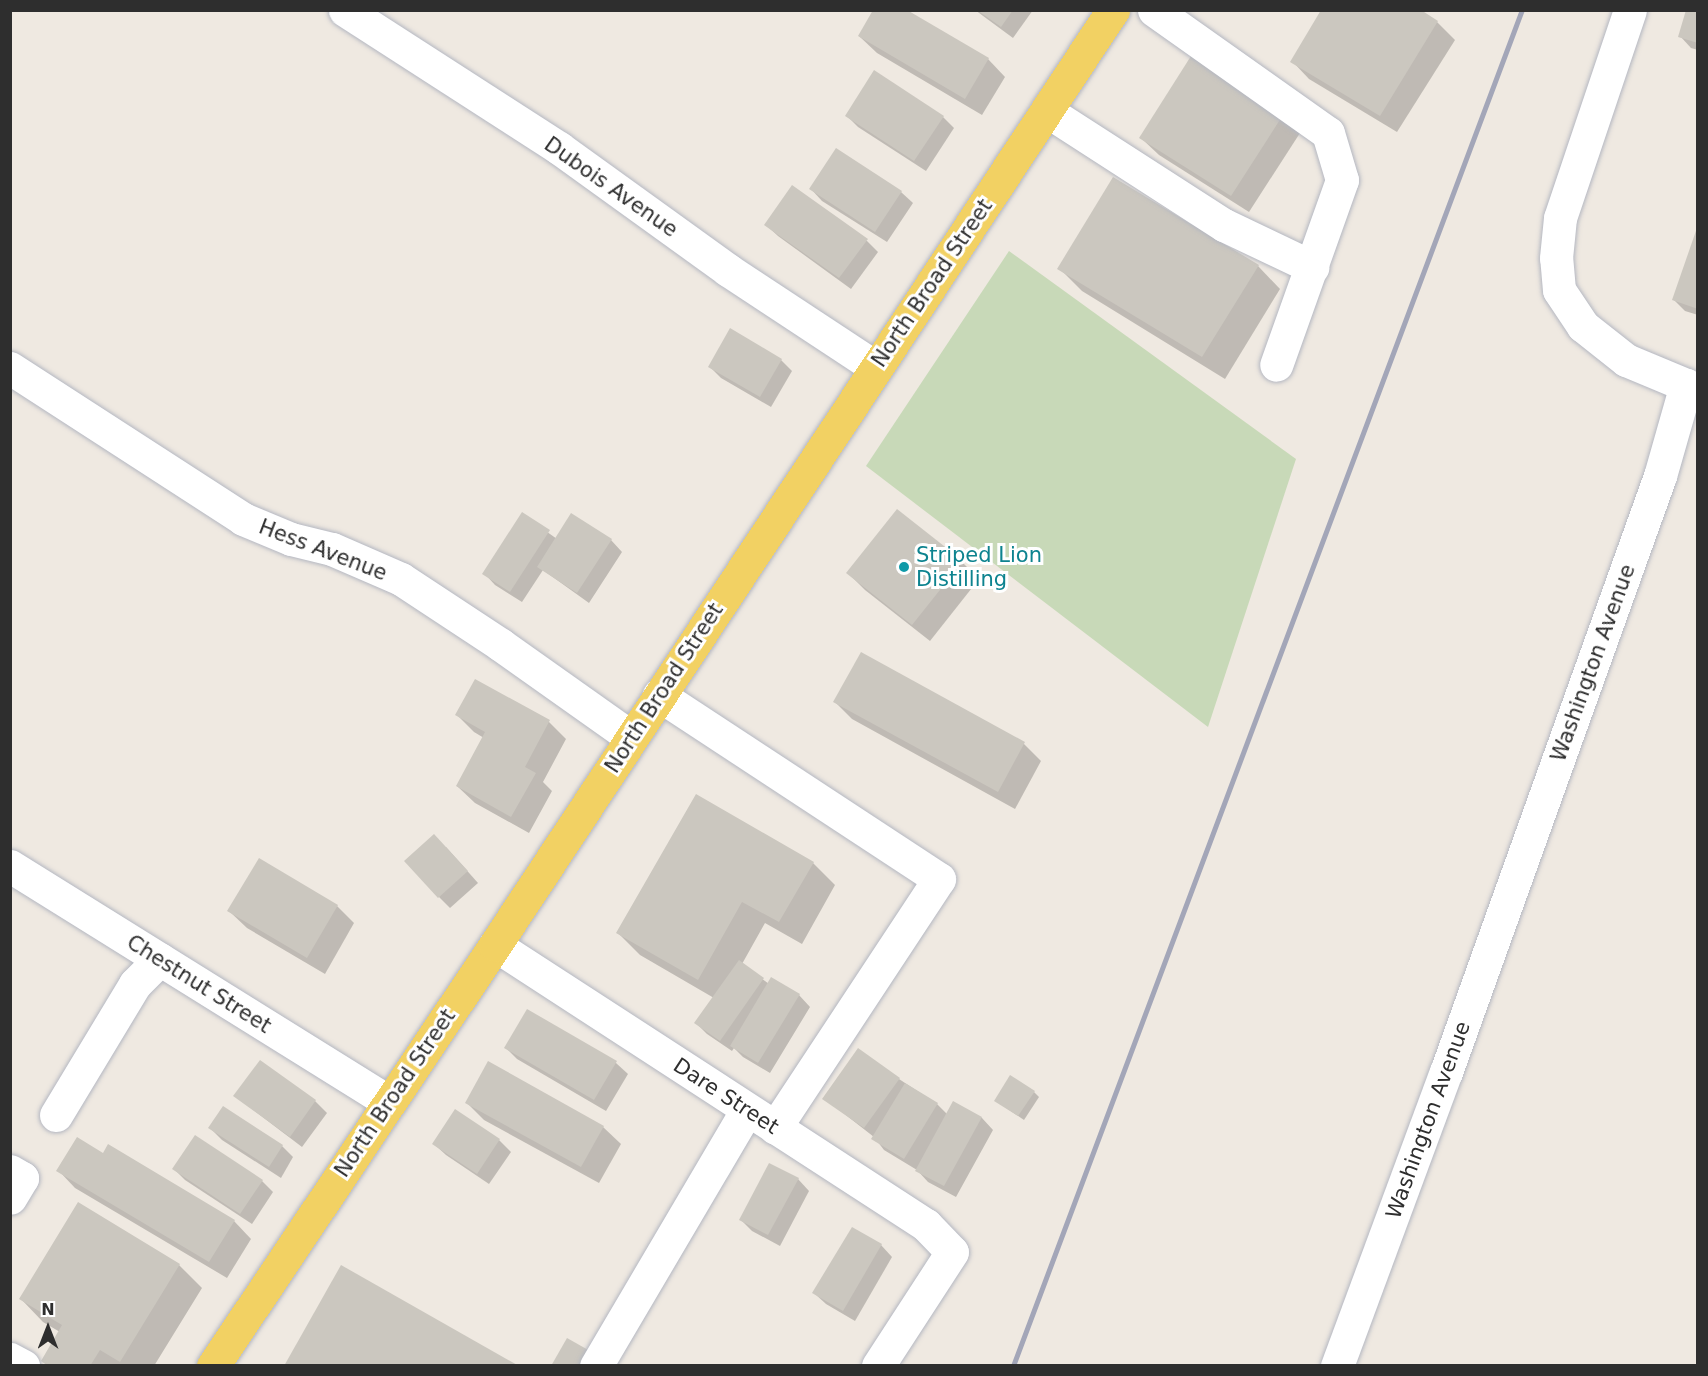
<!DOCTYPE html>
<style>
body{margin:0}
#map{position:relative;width:1708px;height:1376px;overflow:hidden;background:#efe9e1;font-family:"DejaVu Sans",sans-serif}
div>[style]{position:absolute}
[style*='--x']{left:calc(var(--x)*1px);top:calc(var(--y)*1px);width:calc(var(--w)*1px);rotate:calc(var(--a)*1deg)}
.cemetery>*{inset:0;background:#c8d9b8}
.shadow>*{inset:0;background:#0003}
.building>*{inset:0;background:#cbc7bf}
.roads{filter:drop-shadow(0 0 2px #b4b7c1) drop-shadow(0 0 2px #b4b7c1)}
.minor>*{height:33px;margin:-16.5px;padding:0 16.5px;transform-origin:16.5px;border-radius:16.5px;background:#fff}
.major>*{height:33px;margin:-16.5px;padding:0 16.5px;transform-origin:16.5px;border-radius:16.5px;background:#f2d163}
.rail>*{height:4.5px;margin:-2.25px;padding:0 2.25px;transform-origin:2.25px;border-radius:2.25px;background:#a3a6b8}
.dots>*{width:16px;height:16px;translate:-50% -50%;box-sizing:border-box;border:3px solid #fff;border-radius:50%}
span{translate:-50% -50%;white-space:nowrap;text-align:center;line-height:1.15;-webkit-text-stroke:6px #fff;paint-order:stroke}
.street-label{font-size:21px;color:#2e2e2e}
.culture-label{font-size:21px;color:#0d838f}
.left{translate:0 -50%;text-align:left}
.frame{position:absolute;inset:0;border:12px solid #2e2e2e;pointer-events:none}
.north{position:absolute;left:18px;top:1298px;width:60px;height:60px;-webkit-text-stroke:4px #fff;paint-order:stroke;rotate:0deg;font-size:16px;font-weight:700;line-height:24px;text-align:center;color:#2e2e2e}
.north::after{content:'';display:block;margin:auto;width:21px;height:27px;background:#2e2e2e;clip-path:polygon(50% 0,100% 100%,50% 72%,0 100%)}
</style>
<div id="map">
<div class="cemetery">
<div style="clip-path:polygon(1009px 251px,1296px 459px,1208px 727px,866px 466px)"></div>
</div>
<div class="shadow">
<div style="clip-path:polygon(975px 10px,1033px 10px,1013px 38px)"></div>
<div style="clip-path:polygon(1418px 10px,1437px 22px,1455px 40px,1397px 132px,1309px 79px,1292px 61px)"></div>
<div style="clip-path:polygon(1698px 10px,1698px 50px,1691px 48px,1680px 36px)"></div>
<div style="clip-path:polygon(859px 36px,988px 59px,1005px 77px,982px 115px,877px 53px)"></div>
<div style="clip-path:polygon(1192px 58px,1300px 133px,1249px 212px,1159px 155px,1141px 138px)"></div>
<div style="clip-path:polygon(846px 115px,943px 117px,954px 128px,926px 171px,858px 127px)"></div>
<div style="clip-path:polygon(811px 189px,901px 192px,913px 203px,887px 242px,822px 201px)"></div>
<div style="clip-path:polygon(766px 225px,867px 241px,878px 252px,851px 289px,778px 236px)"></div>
<div style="clip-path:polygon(1698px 230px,1698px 315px,1685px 311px,1674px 300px)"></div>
<div style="clip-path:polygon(1258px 266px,1280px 289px,1225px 379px,1082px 291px,1059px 268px)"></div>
<div style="clip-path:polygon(781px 360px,792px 371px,771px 407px,721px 378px,709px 366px)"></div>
<div style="clip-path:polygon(522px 514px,557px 539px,611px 540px,622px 552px,589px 603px,543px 570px,522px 602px,495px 585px,484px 573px)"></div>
<div style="clip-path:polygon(962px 562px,979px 579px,930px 641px,865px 590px,848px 573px)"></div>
<div style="clip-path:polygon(476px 681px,549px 722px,566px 739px,543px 782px,552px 791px,529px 833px,475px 803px,457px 786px,484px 738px,474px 732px,457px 715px)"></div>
<div style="clip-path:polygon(835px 702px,1024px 744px,1041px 761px,1015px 809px,852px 719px)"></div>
<div style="clip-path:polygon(446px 847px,478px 883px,450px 908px,439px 897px)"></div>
<div style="clip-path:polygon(813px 863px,835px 885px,802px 944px,765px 923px,742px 964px,769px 984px,799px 995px,810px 1007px,770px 1073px,743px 1057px,734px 1048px,732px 1051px,707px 1034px,696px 1023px,714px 998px,640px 955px,618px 933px)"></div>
<div style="clip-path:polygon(337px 906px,354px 923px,325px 974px,247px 928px,229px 911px)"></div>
<div style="clip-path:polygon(528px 1011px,616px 1063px,628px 1074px,606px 1111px,517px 1059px,506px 1048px)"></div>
<div style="clip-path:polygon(260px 1062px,315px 1101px,327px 1113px,302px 1147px,235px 1096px)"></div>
<div style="clip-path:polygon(899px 1079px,937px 1104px,947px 1114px,953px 1103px,982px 1118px,993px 1130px,956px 1197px,928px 1182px,917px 1170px,884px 1150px,874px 1137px,824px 1098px)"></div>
<div style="clip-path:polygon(1034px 1092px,1039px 1097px,1024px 1120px,996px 1101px)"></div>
<div style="clip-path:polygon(467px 1103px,603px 1127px,621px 1144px,599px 1183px,484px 1120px)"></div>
<div style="clip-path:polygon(456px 1111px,499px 1140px,511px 1152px,489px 1184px,446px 1155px,434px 1144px)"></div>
<div style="clip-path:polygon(210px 1128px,282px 1146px,293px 1157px,281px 1178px,222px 1140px)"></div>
<div style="clip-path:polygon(103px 1155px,234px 1221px,251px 1239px,227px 1278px,75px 1188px,58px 1170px)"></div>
<div style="clip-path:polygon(174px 1169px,262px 1181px,273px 1192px,252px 1224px,185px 1180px)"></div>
<div style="clip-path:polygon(798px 1179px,809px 1191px,780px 1246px,752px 1231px,741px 1220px)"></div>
<div style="clip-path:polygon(881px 1245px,892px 1257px,855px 1321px,826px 1304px,814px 1293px)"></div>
<div style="clip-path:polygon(179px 1265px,202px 1288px,154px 1366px,47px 1366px,60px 1332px,43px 1322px,21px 1299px)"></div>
</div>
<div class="building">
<div style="clip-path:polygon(873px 10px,907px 10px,989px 58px,965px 99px,858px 36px)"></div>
<div style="clip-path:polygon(977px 10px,1013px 10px,1001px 27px)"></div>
<div style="clip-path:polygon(1321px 10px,1421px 10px,1438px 21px,1380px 116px,1290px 62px)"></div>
<div style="clip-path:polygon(1686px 10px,1698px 10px,1698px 43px,1678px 37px)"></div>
<div style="clip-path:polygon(1191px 56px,1283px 115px,1231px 196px,1139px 138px)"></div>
<div style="clip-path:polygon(874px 70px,944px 116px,914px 161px,845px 116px)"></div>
<div style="clip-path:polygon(836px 148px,902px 191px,875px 232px,809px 189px)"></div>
<div style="clip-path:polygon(1113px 177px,1259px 265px,1202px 357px,1057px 269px)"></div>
<div style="clip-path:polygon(792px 185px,868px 239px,839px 278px,764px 225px)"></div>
<div style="clip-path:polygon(1698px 225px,1698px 309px,1672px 300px)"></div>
<div style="clip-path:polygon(730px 328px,782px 359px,760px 397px,708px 367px)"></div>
<div style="clip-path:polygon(897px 509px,963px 561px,912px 625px,846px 573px)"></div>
<div style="clip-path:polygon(522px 512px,550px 530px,510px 592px,482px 574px)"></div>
<div style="clip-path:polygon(571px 513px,612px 539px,577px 593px,537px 567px)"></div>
<div style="clip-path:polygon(861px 652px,1025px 742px,998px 792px,833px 702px)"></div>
<div style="clip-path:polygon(475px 679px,550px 720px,525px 767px,536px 773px,511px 817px,456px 786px,485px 732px,455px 715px)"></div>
<div style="clip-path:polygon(696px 794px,814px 862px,779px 922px,742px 902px,698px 980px,616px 933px)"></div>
<div style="clip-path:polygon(434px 834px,468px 871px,438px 898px,404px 861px)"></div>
<div style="clip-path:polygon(259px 858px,338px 905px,307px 958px,227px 911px)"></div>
<div style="clip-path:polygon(739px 960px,764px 978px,720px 1041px,694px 1023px)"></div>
<div style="clip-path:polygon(771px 977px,800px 994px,758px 1063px,730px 1046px)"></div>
<div style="clip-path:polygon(527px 1009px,617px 1061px,594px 1100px,504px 1048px)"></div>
<div style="clip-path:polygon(858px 1048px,900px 1078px,864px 1128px,822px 1099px)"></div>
<div style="clip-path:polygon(260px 1060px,316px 1100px,290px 1137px,233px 1096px)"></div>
<div style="clip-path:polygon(488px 1061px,604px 1126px,581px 1167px,465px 1103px)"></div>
<div style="clip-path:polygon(1010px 1075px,1035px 1091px,1018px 1116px,994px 1101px)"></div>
<div style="clip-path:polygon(905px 1083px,938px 1103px,904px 1159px,871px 1139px)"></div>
<div style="clip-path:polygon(953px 1101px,982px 1117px,944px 1186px,915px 1171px)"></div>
<div style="clip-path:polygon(223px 1106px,283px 1145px,269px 1167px,208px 1128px)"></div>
<div style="clip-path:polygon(455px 1109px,500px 1139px,477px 1174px,432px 1144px)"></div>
<div style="clip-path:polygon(195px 1135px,263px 1180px,240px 1214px,172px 1169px)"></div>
<div style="clip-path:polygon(77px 1137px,103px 1153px,108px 1144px,235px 1220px,209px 1262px,56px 1171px)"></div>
<div style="clip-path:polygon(769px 1163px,799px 1178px,768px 1235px,739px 1220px)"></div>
<div style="clip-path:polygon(78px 1202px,180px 1264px,120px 1362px,100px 1350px,90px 1366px,48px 1366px,41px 1361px,62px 1325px,19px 1299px)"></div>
<div style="clip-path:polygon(852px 1227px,882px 1244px,843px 1311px,812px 1293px)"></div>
<div style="clip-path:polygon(341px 1265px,519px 1366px,284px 1366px)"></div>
<div style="clip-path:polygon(567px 1338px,590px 1351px,581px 1366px,551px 1366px)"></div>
</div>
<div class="roads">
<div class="minor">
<div style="--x:345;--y:10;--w:255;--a:32.8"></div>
<div style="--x:559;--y:148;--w:208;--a:35.8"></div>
<div style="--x:728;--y:270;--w:176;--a:33.4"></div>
<div style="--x:1154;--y:10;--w:213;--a:35.3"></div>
<div style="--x:1328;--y:133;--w:49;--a:73.4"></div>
<div style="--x:1342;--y:180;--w:196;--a:109.6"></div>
<div style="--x:1047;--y:111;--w:211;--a:32.8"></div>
<div style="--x:1224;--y:225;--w:98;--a:25.5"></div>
<div style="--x:10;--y:368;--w:278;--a:32.9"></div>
<div style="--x:243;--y:519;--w:52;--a:22.6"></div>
<div style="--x:291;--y:539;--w:42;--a:13.7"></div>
<div style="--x:332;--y:549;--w:75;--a:23.5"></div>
<div style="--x:401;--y:579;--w:120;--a:33.4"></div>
<div style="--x:501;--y:645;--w:159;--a:35.3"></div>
<div style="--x:659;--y:695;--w:335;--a:33.3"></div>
<div style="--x:939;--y:879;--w:298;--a:123.4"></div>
<div style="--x:10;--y:866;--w:445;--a:31.9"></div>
<div style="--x:495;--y:945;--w:514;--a:33.01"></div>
<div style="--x:926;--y:1225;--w:37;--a:46"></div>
<div style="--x:952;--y:1252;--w:136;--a:123"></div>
<div style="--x:56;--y:1115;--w:153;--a:-58.9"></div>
<div style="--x:135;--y:984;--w:35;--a:-45"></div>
<div style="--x:10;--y:1171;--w:14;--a:30"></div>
<div style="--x:22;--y:1178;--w:23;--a:121"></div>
<div style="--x:10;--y:1359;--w:15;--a:28"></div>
<div style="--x:596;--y:1366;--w:297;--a:-59.5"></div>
<div style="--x:1337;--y:1366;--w:314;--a:-69.7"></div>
<div style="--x:1446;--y:1072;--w:633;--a:-70.25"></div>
<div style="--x:1660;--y:476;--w:95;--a:-74.1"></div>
<div style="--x:1686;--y:385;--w:65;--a:-157.4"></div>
<div style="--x:1626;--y:360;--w:55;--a:-141.7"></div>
<div style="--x:1583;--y:326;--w:43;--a:-123.7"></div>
<div style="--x:1559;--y:290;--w:32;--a:-95"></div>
<div style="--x:1556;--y:258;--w:40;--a:-84.3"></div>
<div style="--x:1560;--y:218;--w:219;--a:-71.4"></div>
</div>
<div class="major">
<div style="--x:213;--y:1366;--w:507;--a:-56.18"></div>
<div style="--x:495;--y:945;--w:1121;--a:-56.54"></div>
</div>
</div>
<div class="rail">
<div style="--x:1013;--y:1366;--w:1448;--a:-69.43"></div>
</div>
<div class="dots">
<div style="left:904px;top:567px;background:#0f9aa8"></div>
</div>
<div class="street-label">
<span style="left:611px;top:187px;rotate:35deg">Dubois Avenue</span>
<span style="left:932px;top:283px;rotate:-56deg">North Broad Street</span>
<span style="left:323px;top:550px;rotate:21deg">Hess Avenue</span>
<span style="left:1593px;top:663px;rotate:-70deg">Washington Avenue</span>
<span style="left:664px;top:688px;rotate:-57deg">North Broad Street</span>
<span style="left:199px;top:984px;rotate:32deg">Chestnut Street</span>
<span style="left:395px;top:1093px;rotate:-56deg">North Broad Street</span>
<span style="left:726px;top:1096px;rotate:33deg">Dare Street</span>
<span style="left:1428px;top:1120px;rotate:-70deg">Washington Avenue</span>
</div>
<div class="culture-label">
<span class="left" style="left:916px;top:567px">Striped Lion<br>Distilling</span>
</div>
<div class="frame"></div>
<div class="north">N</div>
</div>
